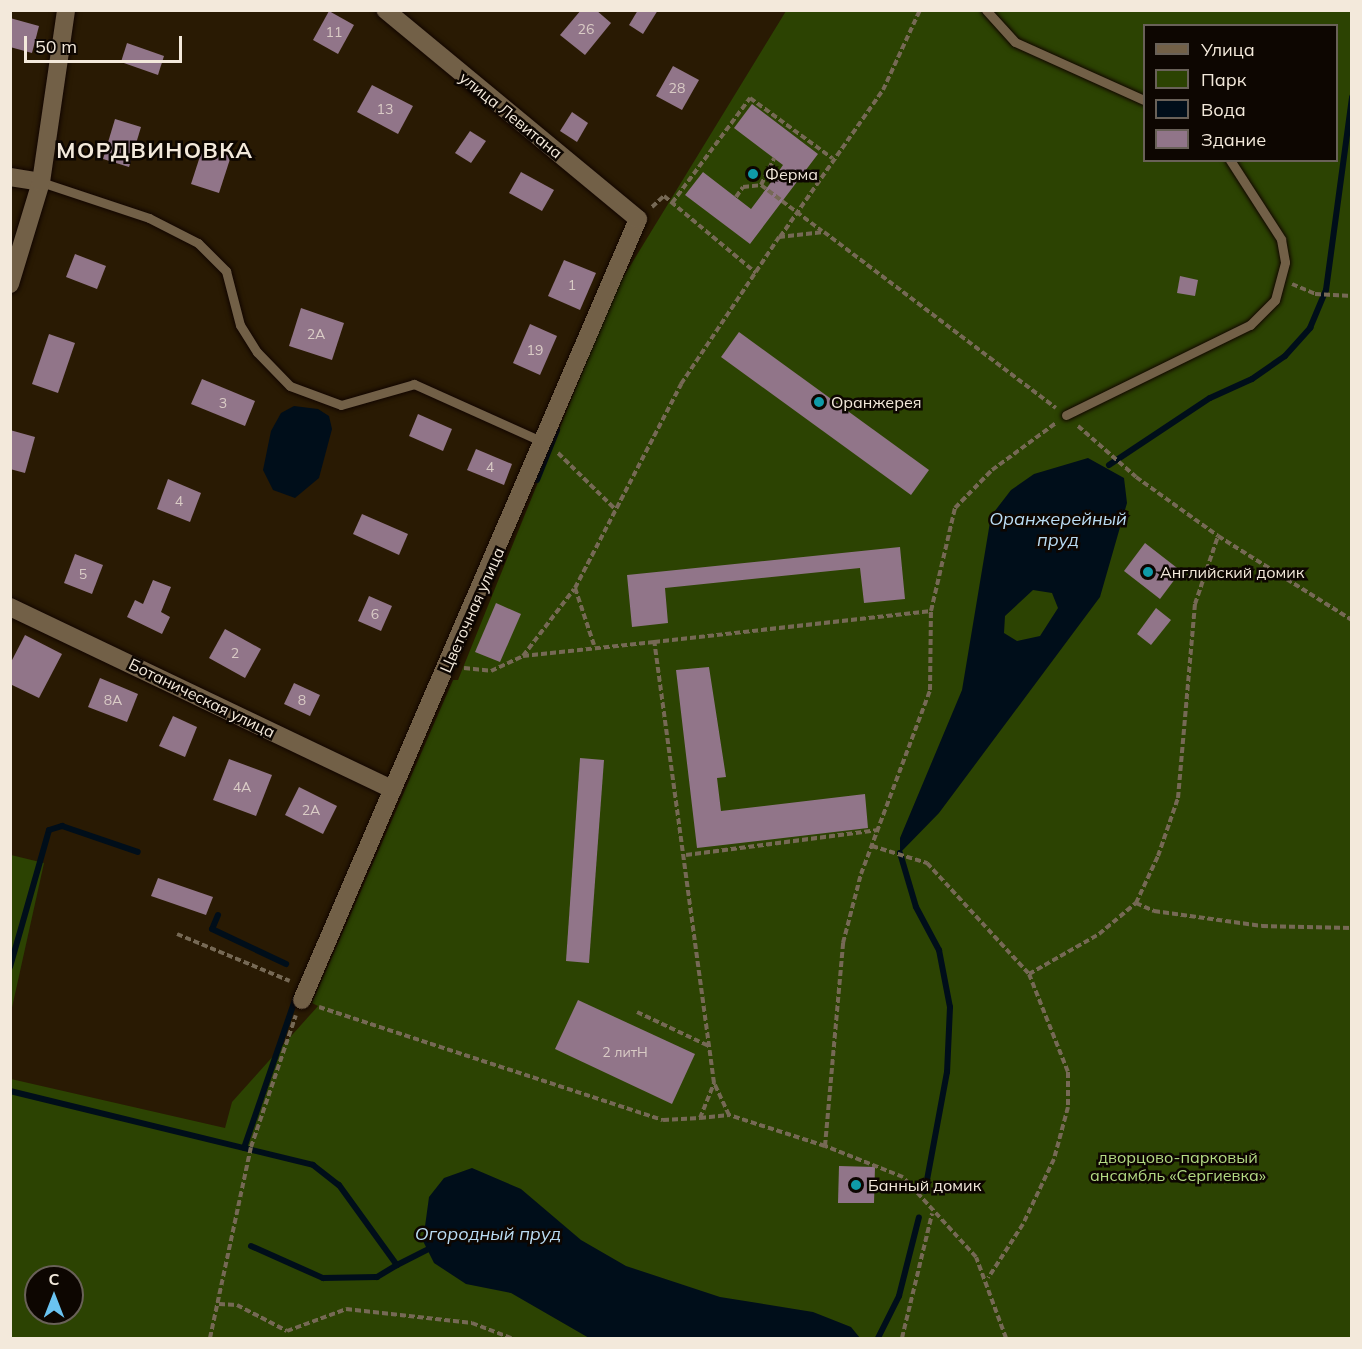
<!DOCTYPE html>
<meta charset="utf-8">
<style>
body{margin:0}
#map{position:relative;width:1362px;height:1349px;overflow:hidden;background:#291a03;font-family:Mulish,sans-serif}
div>[style]{position:absolute}
[style*='--x']{left:calc(var(--x)*1px);top:calc(var(--y)*1px);width:calc(var(--w)*1px);rotate:calc(var(--a)*1deg)}
.green>*{inset:0;background:#2c4302}
.water>*{inset:0;background:#000e1a}
.stream>*{height:6px;margin:-3px;padding:0 3px;transform-origin:3px;border-radius:3px;background:#000e1a}
.building>*{inset:0;background:#917589}
.path>*{height:4px;margin-top:-2px;transform-origin:0;background:repeating-linear-gradient(90deg,#766955 0 6px,transparent 0 9px)}
.roads{filter:drop-shadow(0 0 2px #110500) drop-shadow(0 0 2px #110500)}
.lane>*{height:9px;margin:-4.5px;padding:0 4.5px;transform-origin:4.5px;border-radius:4.5px;background:#726047}
.street>*{height:18px;margin:-9px;padding:0 9px;transform-origin:9px;border-radius:9px;background:#726047}
.dots>*{width:16px;height:16px;translate:-50% -50%;box-sizing:border-box;border:3px solid #0d0601;border-radius:50%}
span{translate:-50% -50%;white-space:nowrap;text-align:center;line-height:1.15;-webkit-text-stroke:5px #0d0601;paint-order:stroke}
.number-label{font-size:14px;color:#daccc6}
.number-label span{-webkit-text-stroke-width:0}
.street-label{font-size:16px;color:#f3e9db}
.poi-label{font-size:16px;color:#f3e9db}
.left{translate:0 -50%;text-align:left}
.park-label{font-size:16px;color:#b4db84}
.water-label{font-size:18px;color:#badcf3;font-style:italic}
.district-label{font-size:22px;color:#f3e9db;font-weight:700;letter-spacing:1.5px}
.frame{position:absolute;inset:0;border:12px solid #f3e9db;pointer-events:none}
.legend{position:absolute;left:1143px;top:24px;width:195px;height:138px;box-sizing:border-box;background:#0d0601;border:2px solid #696158;margin:0;padding:8px 10px;list-style:none;font-size:18px;color:#f3e9db}
.legend li{display:flex;align-items:center;gap:12px;height:30px}
.legend b{width:30px;border:2px solid #696158}
.north{position:absolute;left:24px;top:1265px;width:60px;height:60px;box-sizing:border-box;background:#0d0601;border:2px solid #696158;border-radius:50%;rotate:0deg;font-size:16px;font-weight:700;line-height:24px;text-align:center;color:#f3e9db}
.north::after{content:'';display:block;margin:auto;width:21px;height:27px;background:#6ac3f1;clip-path:polygon(50% 0,100% 100%,50% 72%,0 100%)}
.scale{position:absolute;left:24px;top:36px;width:158px;height:27px;box-sizing:border-box;border:3px solid #f3e9db;border-top:0;padding-left:8px;font-size:18px;line-height:21px;white-space:nowrap;color:#f3e9db;-webkit-text-stroke:4px #0d0601;paint-order:stroke}
</style>
<div id="map">
<div class="green">
<div style="clip-path:polygon(evenodd,786px 11px,1351px 11px,1351px 1338px,11px 1338px,11px 1079px,225px 1128px,232px 1102px,318px 1006px,312px 1003px,453px 680px,458px 680px,616px 289px,786px 11px,1144px 26px,1336px 26px,1336px 160px,1144px 160px,1144px 26px,786px 11px,36px 1277px,72px 1277px,72px 1313px,36px 1313px,36px 1277px)"></div>
<div style="clip-path:polygon(11px 855px,44px 863px,11px 1012px,10px 855px)"></div>
</div>
<div class="water">
<div style="clip-path:polygon(294px 406px,318px 409px,329px 416px,332px 429px,319px 478px,295px 498px,273px 490px,263px 470px,271px 431px,281px 413px)"></div>
<div style="clip-path:polygon(evenodd,1088px 458px,1124px 478px,1127px 503px,1100px 597px,939px 813px,900px 853px,900px 838px,962px 690px,991px 516px,1011px 490px,1034px 474px,1088px 458px,1033px 590px,1052px 593px,1058px 608px,1040px 636px,1017px 641px,1004px 633px,1005px 616px,1033px 590px)"></div>
<div style="clip-path:polygon(472px 1168px,521px 1189px,581px 1240px,626px 1266px,720px 1297px,813px 1312px,851px 1327px,860px 1338px,589px 1338px,511px 1293px,466px 1284px,434px 1263px,423px 1241px,429px 1197px,444px 1178px)"></div>
</div>
<div class="stream">
<div style="--x:1109;--y:465;--w:121;--a:-33.6"></div>
<div style="--x:1210;--y:398;--w:46;--a:-24.3"></div>
<div style="--x:1252;--y:379;--w:40;--a:-34.9"></div>
<div style="--x:1285;--y:356;--w:38;--a:-48"></div>
<div style="--x:1310;--y:328;--w:41;--a:-67.2"></div>
<div style="--x:1326;--y:290;--w:195;--a:-82.3"></div>
<div style="--x:537;--y:480;--w:54;--a:-68.2"></div>
<div style="--x:900;--y:853;--w:56;--a:73.5"></div>
<div style="--x:916;--y:907;--w:49;--a:61.9"></div>
<div style="--x:939;--y:950;--w:58;--a:79.1"></div>
<div style="--x:950;--y:1007;--w:65;--a:92.6"></div>
<div style="--x:947;--y:1072;--w:121;--a:100.5"></div>
<div style="--x:218;--y:915;--w:15;--a:113"></div>
<div style="--x:212;--y:929;--w:82;--a:25.3"></div>
<div style="--x:10;--y:967;--w:142;--a:-74.1"></div>
<div style="--x:49;--y:830;--w:14;--a:-17"></div>
<div style="--x:62;--y:826;--w:80;--a:18.9"></div>
<div style="--x:10;--y:1091;--w:312;--a:13.7"></div>
<div style="--x:313;--y:1165;--w:33;--a:38"></div>
<div style="--x:339;--y:1185;--w:99;--a:54.1"></div>
<div style="--x:397;--y:1265;--w:34;--a:-27"></div>
<div style="--x:244;--y:1148;--w:160;--a:-71"></div>
<div style="--x:251;--y:1246;--w:79;--a:24"></div>
<div style="--x:323;--y:1278;--w:54;--a:-1.1"></div>
<div style="--x:377;--y:1277;--w:23;--a:-31"></div>
<div style="--x:878;--y:1338;--w:47;--a:-63.4"></div>
<div style="--x:899;--y:1296;--w:81;--a:-75.8"></div>
</div>
<div class="building">
<div style="clip-path:polygon(581px 10px,596px 10px,611px 23px,585px 55px,560px 35px)"></div>
<div style="clip-path:polygon(638px 10px,658px 10px,643px 34px,629px 25px)"></div>
<div style="clip-path:polygon(329px 11px,354px 25px,338px 54px,313px 40px)"></div>
<div style="clip-path:polygon(10px 18px,39px 26px,32px 53px,10px 47px)"></div>
<div style="clip-path:polygon(127px 43px,164px 56px,158px 75px,121px 62px)"></div>
<div style="clip-path:polygon(673px 66px,699px 80px,682px 110px,656px 96px)"></div>
<div style="clip-path:polygon(372px 85px,413px 106px,398px 134px,357px 112px)"></div>
<div style="clip-path:polygon(752px 104px,818px 154px,750px 244px,685px 195px,703px 172px,751px 209px,772px 181px,783px 165px,734px 128px)"></div>
<div style="clip-path:polygon(572px 112px,588px 123px,577px 142px,560px 131px)"></div>
<div style="clip-path:polygon(115px 119px,141px 127px,129px 167px,103px 159px)"></div>
<div style="clip-path:polygon(470px 131px,486px 141px,471px 163px,455px 153px)"></div>
<div style="clip-path:polygon(203px 147px,231px 156px,219px 193px,191px 184px)"></div>
<div style="clip-path:polygon(521px 172px,554px 190px,542px 211px,509px 193px)"></div>
<div style="clip-path:polygon(75px 254px,106px 266px,97px 289px,66px 277px)"></div>
<div style="clip-path:polygon(564px 260px,596px 273px,580px 310px,548px 296px)"></div>
<div style="clip-path:polygon(1180px 276px,1198px 280px,1195px 296px,1177px 293px)"></div>
<div style="clip-path:polygon(301px 308px,344px 323px,332px 360px,289px 346px)"></div>
<div style="clip-path:polygon(530px 324px,557px 336px,540px 375px,513px 363px)"></div>
<div style="clip-path:polygon(739px 332px,929px 470px,911px 495px,721px 357px)"></div>
<div style="clip-path:polygon(49px 334px,75px 343px,58px 393px,32px 384px)"></div>
<div style="clip-path:polygon(202px 379px,255px 401px,245px 426px,191px 404px)"></div>
<div style="clip-path:polygon(418px 414px,452px 429px,443px 451px,409px 436px)"></div>
<div style="clip-path:polygon(10px 430px,35px 437px,25px 473px,10px 469px)"></div>
<div style="clip-path:polygon(476px 449px,512px 464px,504px 485px,467px 470px)"></div>
<div style="clip-path:polygon(168px 479px,201px 493px,190px 522px,157px 509px)"></div>
<div style="clip-path:polygon(362px 514px,408px 534px,399px 555px,353px 534px)"></div>
<div style="clip-path:polygon(1145px 543px,1181px 571px,1160px 599px,1124px 571px)"></div>
<div style="clip-path:polygon(900px 547px,905px 599px,864px 603px,860px 568px,665px 588px,668px 623px,632px 627px,627px 575px)"></div>
<div style="clip-path:polygon(75px 554px,103px 565px,92px 594px,64px 583px)"></div>
<div style="clip-path:polygon(153px 580px,171px 587px,161px 612px,170px 617px,162px 634px,127px 617px,135px 600px,143px 604px)"></div>
<div style="clip-path:polygon(369px 596px,392px 606px,381px 631px,358px 621px)"></div>
<div style="clip-path:polygon(496px 603px,521px 614px,500px 662px,475px 652px)"></div>
<div style="clip-path:polygon(1156px 608px,1171px 620px,1151px 645px,1137px 634px)"></div>
<div style="clip-path:polygon(225px 629px,261px 649px,245px 678px,209px 658px)"></div>
<div style="clip-path:polygon(25px 635px,62px 654px,39px 698px,10px 684px,10px 664px)"></div>
<div style="clip-path:polygon(709px 667px,726px 777px,717px 778px,721px 811px,865px 794px,868px 828px,697px 848px,676px 670px)"></div>
<div style="clip-path:polygon(100px 678px,138px 694px,127px 722px,88px 707px)"></div>
<div style="clip-path:polygon(294px 683px,320px 695px,310px 716px,284px 704px)"></div>
<div style="clip-path:polygon(173px 716px,197px 727px,185px 757px,159px 746px)"></div>
<div style="clip-path:polygon(580px 758px,604px 760px,589px 963px,566px 961px)"></div>
<div style="clip-path:polygon(229px 759px,272px 775px,256px 816px,213px 800px)"></div>
<div style="clip-path:polygon(299px 787px,337px 806px,323px 834px,285px 815px)"></div>
<div style="clip-path:polygon(158px 878px,213px 897px,206px 915px,151px 896px)"></div>
<div style="clip-path:polygon(578px 1000px,695px 1054px,672px 1104px,555px 1049px)"></div>
<div style="clip-path:polygon(839px 1166px,875px 1167px,874px 1203px,838px 1203px)"></div>
</div>
<div class="path">
<div style="--x:761;--y:185;--w:25;--a:37"></div>
<div style="--x:736;--y:197;--w:12;--a:-55"></div>
<div style="--x:743;--y:187;--w:18;--a:-6"></div>
<div style="--x:761;--y:185;--w:30;--a:-64"></div>
<div style="--x:782;--y:201;--w:50;--a:36.9"></div>
<div style="--x:672;--y:203;--w:131;--a:-53.4"></div>
<div style="--x:750;--y:98;--w:102;--a:36.2"></div>
<div style="--x:652;--y:207;--w:16;--a:-43"></div>
<div style="--x:664;--y:196;--w:120;--a:39.9"></div>
<div style="--x:780;--y:237;--w:179;--a:-55"></div>
<div style="--x:883;--y:90;--w:88;--a:-65.2"></div>
<div style="--x:1292;--y:284;--w:25;--a:23"></div>
<div style="--x:1315;--y:294;--w:37;--a:3"></div>
<div style="--x:1078;--y:426;--w:77;--a:41.3"></div>
<div style="--x:1136;--y:477;--w:101;--a:35.7"></div>
<div style="--x:1218;--y:536;--w:158;--a:32.1"></div>
<div style="--x:558;--y:453;--w:81;--a:44.5"></div>
<div style="--x:594;--y:645;--w:60;--a:-108.4"></div>
<div style="--x:575;--y:588;--w:230;--a:-62.5"></div>
<div style="--x:681;--y:384;--w:177;--a:-56.3"></div>
<div style="--x:779;--y:237;--w:45;--a:-6.3"></div>
<div style="--x:824;--y:232;--w:291;--a:37.2"></div>
<div style="--x:523;--y:656;--w:84;--a:-52.7"></div>
<div style="--x:464;--y:668;--w:27;--a:6"></div>
<div style="--x:491;--y:671;--w:35;--a:-25"></div>
<div style="--x:523;--y:656;--w:132;--a:-6.1"></div>
<div style="--x:872;--y:846;--w:58;--a:17.2"></div>
<div style="--x:927;--y:863;--w:151;--a:47.4"></div>
<div style="--x:1029;--y:974;--w:105;--a:68.3"></div>
<div style="--x:1068;--y:1072;--w:35;--a:90"></div>
<div style="--x:1068;--y:1107;--w:54;--a:105.1"></div>
<div style="--x:1054;--y:1159;--w:72;--a:115.5"></div>
<div style="--x:1023;--y:1224;--w:64;--a:122.9"></div>
<div style="--x:686;--y:855;--w:194;--a:-7.4"></div>
<div style="--x:1136;--y:903;--w:20;--a:24"></div>
<div style="--x:1154;--y:911;--w:109;--a:7.9"></div>
<div style="--x:1262;--y:926;--w:90;--a:1.3"></div>
<div style="--x:177;--y:934;--w:122;--a:22.6"></div>
<div style="--x:1029;--y:974;--w:81;--a:-29.7"></div>
<div style="--x:1099;--y:934;--w:48;--a:-40"></div>
<div style="--x:1136;--y:903;--w:52;--a:-64.9"></div>
<div style="--x:1158;--y:856;--w:61;--a:-71"></div>
<div style="--x:1178;--y:798;--w:195;--a:-85"></div>
<div style="--x:1195;--y:604;--w:72;--a:-71.3"></div>
<div style="--x:319;--y:1007;--w:362;--a:18.2"></div>
<div style="--x:663;--y:1120;--w:37;--a:-3"></div>
<div style="--x:700;--y:1118;--w:38;--a:-68"></div>
<div style="--x:637;--y:1012;--w:80;--a:25.3"></div>
<div style="--x:700;--y:1118;--w:29;--a:-6"></div>
<div style="--x:825;--y:1146;--w:101;--a:-162.1"></div>
<div style="--x:729;--y:1115;--w:35;--a:-115"></div>
<div style="--x:714;--y:1083;--w:445;--a:-97.7"></div>
<div style="--x:654;--y:642;--w:279;--a:-6.4"></div>
<div style="--x:219;--y:1304;--w:18;--a:3"></div>
<div style="--x:237;--y:1305;--w:56;--a:27.5"></div>
<div style="--x:287;--y:1331;--w:63;--a:-20.4"></div>
<div style="--x:346;--y:1309;--w:127;--a:6.3"></div>
<div style="--x:472;--y:1323;--w:42;--a:21"></div>
<div style="--x:210;--y:1338;--w:195;--a:-77.9"></div>
<div style="--x:251;--y:1147;--w:139;--a:-71.2"></div>
<div style="--x:902;--y:1338;--w:128;--a:-76.4"></div>
<div style="--x:1006;--y:1338;--w:86;--a:-110.3"></div>
<div style="--x:976;--y:1257;--w:108;--a:-132.4"></div>
<div style="--x:903;--y:1177;--w:84;--a:-158.3"></div>
<div style="--x:825;--y:1146;--w:204;--a:-84.9"></div>
<div style="--x:843;--y:943;--w:71;--a:-75.4"></div>
<div style="--x:861;--y:874;--w:197;--a:-69.4"></div>
<div style="--x:930;--y:690;--w:79;--a:-89.3"></div>
<div style="--x:931;--y:611;--w:106;--a:-76.9"></div>
<div style="--x:955;--y:508;--w:53;--a:-45.8"></div>
<div style="--x:992;--y:470;--w:79;--a:-36.3"></div>
</div>
<div class="roads">
<div class="lane">
<div style="--x:986;--y:10;--w:43;--a:47.8"></div>
<div style="--x:1015;--y:42;--w:141;--a:24.2"></div>
<div style="--x:41;--y:182;--w:114;--a:18.4"></div>
<div style="--x:149;--y:218;--w:55;--a:27"></div>
<div style="--x:198;--y:243;--w:40;--a:45"></div>
<div style="--x:226;--y:271;--w:56;--a:75.5"></div>
<div style="--x:240;--y:325;--w:32;--a:58"></div>
<div style="--x:257;--y:352;--w:47;--a:45.9"></div>
<div style="--x:290;--y:386;--w:54;--a:20.4"></div>
<div style="--x:341;--y:405;--w:76;--a:-16"></div>
<div style="--x:414;--y:384;--w:141;--a:24.2"></div>
<div style="--x:1066;--y:415;--w:205;--a:-26.1"></div>
<div style="--x:1250;--y:325;--w:35;--a:-45"></div>
<div style="--x:1275;--y:300;--w:39;--a:-75"></div>
<div style="--x:1285;--y:262;--w:23;--a:-100"></div>
<div style="--x:1281;--y:239;--w:94;--a:-122.8"></div>
</div>
<div class="street">
<div style="--x:10;--y:177;--w:31;--a:9"></div>
<div style="--x:10;--y:284;--w:107;--a:-73.1"></div>
<div style="--x:41;--y:182;--w:174;--a:-81.7"></div>
<div style="--x:10;--y:607;--w:424;--a:25.5"></div>
<div style="--x:302;--y:1000;--w:850;--a:-66.72"></div>
<div style="--x:638;--y:219;--w:328;--a:-140.4"></div>
</div>
</div>
<div class="dots">
<div style="left:753px;top:174px;background:#0f9aa8"></div>
<div style="left:819px;top:402px;background:#0f9aa8"></div>
<div style="left:1148px;top:572px;background:#0f9aa8"></div>
<div style="left:856px;top:1185px;background:#0f9aa8"></div>
</div>
<div class="number-label">
<span style="left:586px;top:29px">26</span>
<span style="left:334px;top:32px">11</span>
<span style="left:677px;top:88px">28</span>
<span style="left:385px;top:109px">13</span>
<span style="left:572px;top:285px">1</span>
<span style="left:316px;top:334px">2А</span>
<span style="left:535px;top:350px">19</span>
<span style="left:223px;top:403px">3</span>
<span style="left:490px;top:467px">4</span>
<span style="left:179px;top:501px">4</span>
<span style="left:83px;top:574px">5</span>
<span style="left:375px;top:614px">6</span>
<span style="left:235px;top:653px">2</span>
<span style="left:113px;top:700px">8А</span>
<span style="left:302px;top:700px">8</span>
<span style="left:242px;top:787px">4А</span>
<span style="left:311px;top:810px">2А</span>
<span style="left:625px;top:1052px">2 литН</span>
</div>
<div class="street-label">
<span style="left:511px;top:115px;rotate:39deg">улица Левитана</span>
<span style="left:472px;top:610px;rotate:-66deg">Цветочная улица</span>
<span style="left:202px;top:698px;rotate:26deg">Ботаническая улица</span>
</div>
<div class="poi-label">
<span class="left" style="left:765px;top:174px">Ферма</span>
<span class="left" style="left:831px;top:402px">Оранжерея</span>
<span class="left" style="left:1160px;top:572px">Английский домик</span>
<span class="left" style="left:868px;top:1185px">Банный домик</span>
</div>
<div class="park-label">
<span style="left:1178px;top:1166px">дворцово-парковый<br>ансамбль «Сергиевка»</span>
</div>
<div class="water-label">
<span style="left:1058px;top:530px">Оранжерейный<br>пруд</span>
<span style="left:488px;top:1234px">Огородный пруд</span>
</div>
<div class="district-label">
<span style="left:155px;top:151px">МОРДВИНОВКА</span>
</div>
<div class="frame"></div>
<ul class="legend">
<li><b style="height:8px;background:#726047"></b>Улица</li>
<li><b style="height:16px;background:#2c4302"></b>Парк</li>
<li><b style="height:16px;background:#000e1a"></b>Вода</li>
<li><b style="height:16px;background:#917589"></b>Здание</li>
</ul>
<div class="north">С</div>
<div class="scale">50 m</div>
</div>
